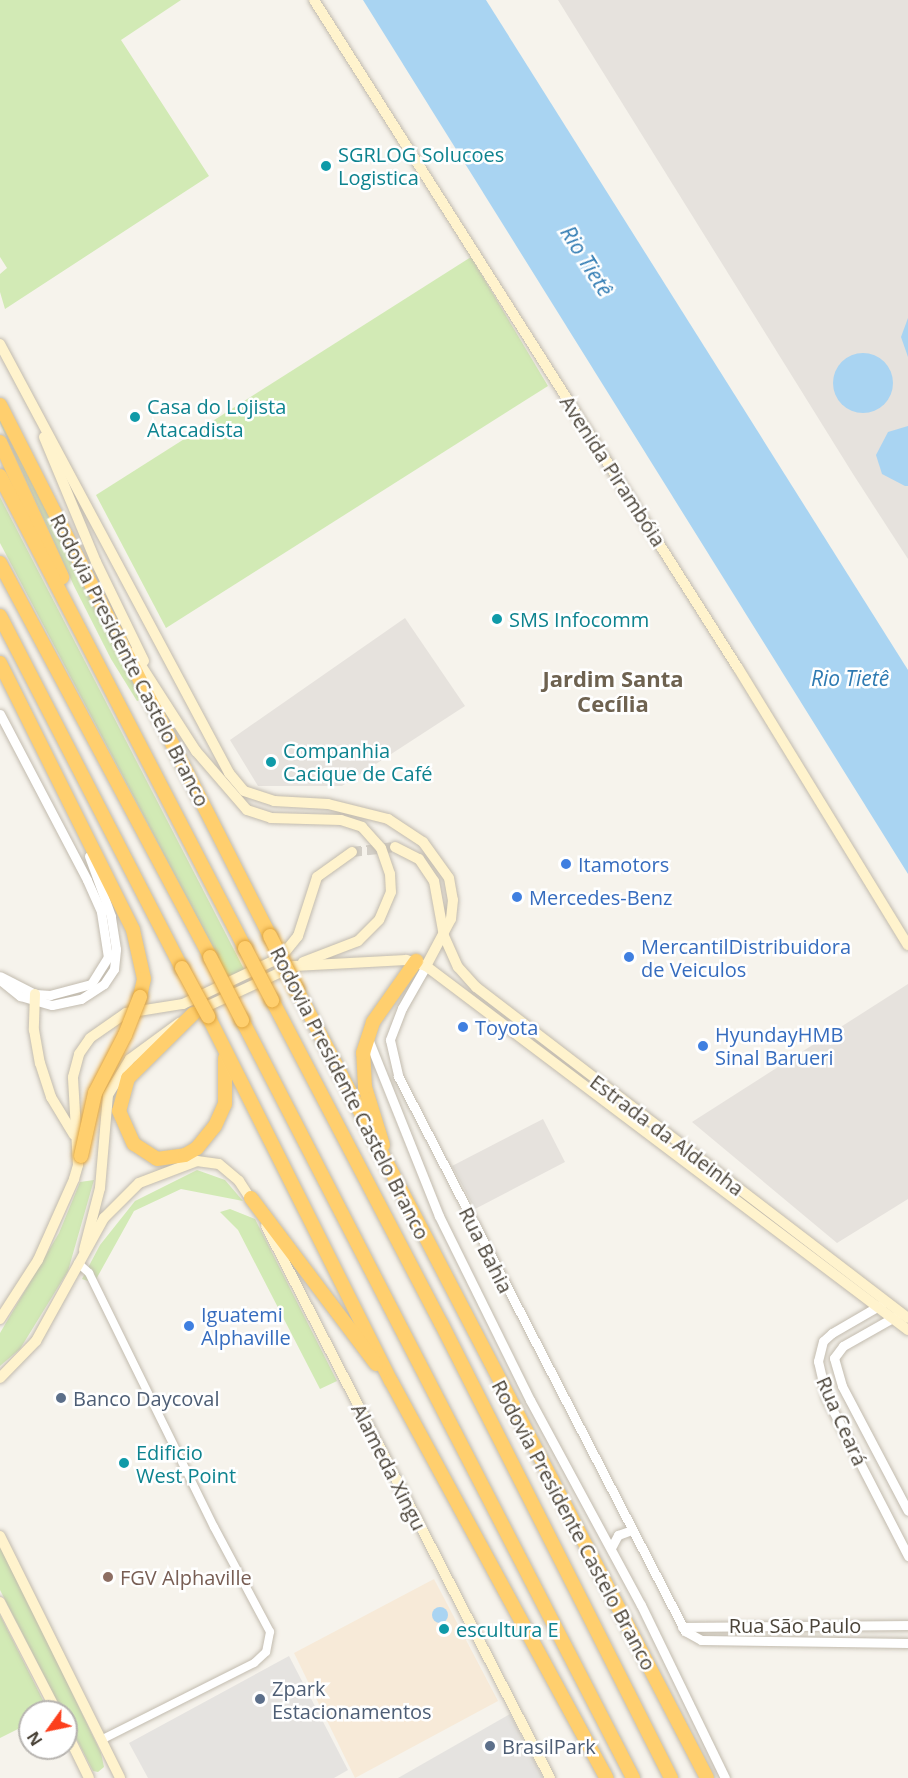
<!DOCTYPE html>
<meta charset="utf-8">
<style>
body{margin:0}
#map{position:relative;width:908px;height:1778px;overflow:hidden;background:#f6f3ec;font-family:"Open Sans",sans-serif}
div>[style]{position:absolute}
[style*='--x']{left:calc(var(--x)*1px);top:calc(var(--y)*1px);width:calc(var(--w)*1px);rotate:calc(var(--a)*1deg)}
.commercial>*{inset:0;background:#f7ead8}
.industrial>*{inset:0;background:#e6e2dd}
.green>*{inset:0;background:#d2eab5}
.parking>*{inset:0;background:#e5e3e0}
.water>*{inset:0;background:#a9d4f2}
.round{border-radius:50%}
.secondary-tunnel>*{height:10px;margin-top:-5px;transform-origin:0;background:repeating-linear-gradient(90deg,#d4d0c8 0 10px,transparent 0 15px)}
.roads{filter:drop-shadow(0 0 2px #c2bbae) drop-shadow(0 0 2px #c2bbae)}
.minor>*{height:8px;margin:-4px;padding:0 4px;transform-origin:4px;border-radius:4px;background:#fff}
.tertiary>*{height:9px;margin:-4.5px;padding:0 4.5px;transform-origin:4.5px;border-radius:4.5px;background:#fff}
.secondary>*{height:10px;margin:-5px;padding:0 5px;transform-origin:5px;border-radius:5px;background:#fff3cd}
.motorway>*{height:14px;margin:-7px;padding:0 7px;transform-origin:7px;border-radius:7px;background:#ffcf6e}
.bridges{filter:drop-shadow(0 0 2px #e0a43c) drop-shadow(0 0 2px #e0a43c)}
.motorway-bridge>*{height:14px;margin:-7px;padding:0 7px;transform-origin:7px;border-radius:7px;background:#ffcf6e}
.dots>*{width:16px;height:16px;translate:-50% -50%;box-sizing:border-box;border:3px solid #fff;border-radius:50%}
span{translate:-50% -50%;white-space:nowrap;text-align:center;line-height:1.15;-webkit-text-stroke:5px #fff;paint-order:stroke}
.culture-label{font-size:20px;color:#0d838f}
.left{translate:0 -50%;text-align:left}
.street-label{font-size:20px;color:#4b4439}
.shop-label{font-size:20px;color:#366cbe}
.service-label{font-size:20px;color:#4e5e75}
.education-label{font-size:20px;color:#785e54}
.water-label{font-size:21px;color:#2e7ab2;font-style:italic}
.quarter-label{font-size:22px;color:#6e6250;font-weight:700}
.north{position:absolute;left:18px;top:1700px;width:60px;height:60px;box-sizing:border-box;background:#fff;border:2px solid #b7b4b0;border-radius:50%;rotate:237deg;font-size:16px;font-weight:700;line-height:24px;text-align:center;color:#4b4439}
.north::after{content:'';display:block;margin:auto;width:21px;height:27px;background:#fc3f1d;clip-path:polygon(50% 0,100% 100%,50% 72%,0 100%)}
</style>
<div id="map">
<div class="commercial">
<div style="clip-path:polygon(434px 1579px,498px 1701px,355px 1778px,294px 1653px)"></div>
</div>
<div class="industrial">
<div style="clip-path:polygon(558px 0,908px 0,908px 559px,853px 474px)"></div>
<div style="clip-path:polygon(405px 618px,465px 706px,342px 786px,258px 786px,230px 740px)"></div>
<div style="clip-path:polygon(908px 984px,908px 1199px,837px 1243px,692px 1122px)"></div>
<div style="clip-path:polygon(543px 1119px,565px 1162px,475px 1209px,452px 1166px)"></div>
</div>
<div class="green">
<div style="clip-path:polygon(0 0,181px 0,121px 40px,209px 176px,5px 309px,0 292px,0 274px,7px 268px,0 257px)"></div>
<div style="clip-path:polygon(471px 257px,548px 386px,166px 628px,96px 495px)"></div>
<div style="clip-path:polygon(0 413px,142px 699px,137px 701px,111px 659px,74px 586px,0 423px)"></div>
<div style="clip-path:polygon(0 497px,244px 969px,229px 978px,0 543px)"></div>
<div style="clip-path:polygon(197px 1170px,225px 1180px,243px 1201px,181px 1189px,134px 1211px,94px 1283px,82px 1279px,100px 1245px,135px 1201px)"></div>
<div style="clip-path:polygon(94px 1180px,68px 1271px,20px 1349px,0 1366px,0 1333px,59px 1233px,80px 1182px)"></div>
<div style="clip-path:polygon(230px 1209px,255px 1219px,337px 1381px,320px 1389px,238px 1230px,220px 1212px)"></div>
<div style="clip-path:polygon(0 1543px,101px 1753px,104px 1767px,98px 1772px,93px 1771px,0 1590px)"></div>
<div style="clip-path:polygon(0 1615px,49px 1712px,30px 1712px,30px 1723px,0 1738px)"></div>
</div>
<div class="parking">
<div style="clip-path:polygon(289px 1656px,348px 1770px,334px 1778px,148px 1778px,129px 1743px)"></div>
<div style="clip-path:polygon(510px 1714px,543px 1778px,398px 1778px)"></div>
</div>
<div class="water">
<div style="clip-path:polygon(363px 0,486px 0,908px 670px,908px 874px)"></div>
<div style="clip-path:polygon(908px 318px,908px 357px,901px 337px)"></div>
<div class="round" style="left:833px;top:353px;width:60px;height:60px"></div>
<div style="clip-path:polygon(908px 426px,908px 486px,905px 486px,882px 474px,876px 455px,888px 432px)"></div>
<div class="round" style="left:432px;top:1607px;width:16px;height:16px"></div>
</div>
<div class="secondary-tunnel">
<div style="--x:352;--y:852;--w:43;--a:-6.6"></div>
</div>
<div class="roads">
<div class="minor">
<div style="--x:78;--y:1263;--w:15;--a:42"></div>
<div style="--x:89;--y:1273;--w:283;--a:63.8"></div>
<div style="--x:214;--y:1527;--w:119;--a:61.9"></div>
<div style="--x:270;--y:1632;--w:20;--a:101"></div>
<div style="--x:266;--y:1652;--w:16;--a:137"></div>
<div style="--x:254;--y:1663;--w:171;--a:153.3"></div>
</div>
<div class="tertiary">
<div style="--x:0;--y:714;--w:187;--a:62.3"></div>
<div style="--x:87;--y:880;--w:35;--a:66"></div>
<div style="--x:101;--y:912;--w:46;--a:81.2"></div>
<div style="--x:108;--y:957;--w:32;--a:122"></div>
<div style="--x:91;--y:984;--w:42;--a:165"></div>
<div style="--x:50;--y:995;--w:15;--a:-176"></div>
<div style="--x:35;--y:994;--w:39;--a:-153"></div>
<div style="--x:426;--y:966;--w:48;--a:119.7"></div>
<div style="--x:402;--y:1008;--w:34;--a:111"></div>
<div style="--x:390;--y:1040;--w:37;--a:77"></div>
<div style="--x:398;--y:1076;--w:625;--a:62.66"></div>
<div style="--x:685;--y:1631;--w:18;--a:29"></div>
<div style="--x:701;--y:1640;--w:207;--a:0.8"></div>
<div style="--x:0;--y:980;--w:26;--a:39"></div>
<div style="--x:20;--y:996;--w:33;--a:16"></div>
<div style="--x:52;--y:1005;--w:30;--a:-12"></div>
<div style="--x:81;--y:999;--w:27;--a:-33"></div>
<div style="--x:104;--y:984;--w:18;--a:-56"></div>
<div style="--x:114;--y:969;--w:20;--a:-84"></div>
<div style="--x:116;--y:949;--w:33;--a:-99"></div>
<div style="--x:111;--y:916;--w:64;--a:-110.1"></div>
<div style="--x:369;--y:1041;--w:188;--a:68.2"></div>
<div style="--x:439;--y:1216;--w:205;--a:63.7"></div>
<div style="--x:530;--y:1400;--w:233;--a:61.6"></div>
<div style="--x:641;--y:1605;--w:192;--a:64.1"></div>
<div style="--x:882;--y:1304;--w:58;--a:149.9"></div>
<div style="--x:832;--y:1333;--w:12;--a:138"></div>
<div style="--x:823;--y:1341;--w:21;--a:104"></div>
<div style="--x:818;--y:1361;--w:39;--a:77"></div>
<div style="--x:827;--y:1399;--w:177;--a:62.7"></div>
<div style="--x:896;--y:1316;--w:61;--a:150.5"></div>
<div style="--x:843;--y:1346;--w:15;--a:127"></div>
<div style="--x:834;--y:1358;--w:29;--a:74"></div>
<div style="--x:842;--y:1386;--w:141;--a:62.2"></div>
<div style="--x:611;--y:1548;--w:15;--a:-62"></div>
<div style="--x:618;--y:1535;--w:15;--a:-20"></div>
<div style="--x:682;--y:1627;--w:226;--a:-0.5"></div>
</div>
<div class="secondary">
<div style="--x:314;--y:0;--w:791;--a:57.6"></div>
<div style="--x:738;--y:668;--w:325;--a:58.5"></div>
<div style="--x:0;--y:344;--w:486;--a:61.9"></div>
<div style="--x:229;--y:773;--w:23;--a:50"></div>
<div style="--x:244;--y:791;--w:32;--a:18"></div>
<div style="--x:274;--y:801;--w:54;--a:3.2"></div>
<div style="--x:328;--y:804;--w:62;--a:14"></div>
<div style="--x:388;--y:819;--w:42;--a:33.3"></div>
<div style="--x:423;--y:842;--w:44;--a:54.2"></div>
<div style="--x:449;--y:878;--w:22;--a:80"></div>
<div style="--x:453;--y:900;--w:19;--a:96"></div>
<div style="--x:451;--y:919;--w:53;--a:118"></div>
<div style="--x:426;--y:966;--w:21;--a:-163"></div>
<div style="--x:406;--y:960;--w:112;--a:176.9"></div>
<div style="--x:294;--y:966;--w:107;--a:155.1"></div>
<div style="--x:44;--y:437;--w:135;--a:67.4"></div>
<div style="--x:96;--y:562;--w:110;--a:64.1"></div>
<div style="--x:133;--y:653;--w:117;--a:57.3"></div>
<div style="--x:196;--y:751;--w:78;--a:49.2"></div>
<div style="--x:247;--y:810;--w:25;--a:18"></div>
<div style="--x:271;--y:818;--w:70;--a:1.6"></div>
<div style="--x:341;--y:820;--w:22;--a:18"></div>
<div style="--x:362;--y:827;--w:28;--a:48"></div>
<div style="--x:381;--y:848;--w:28;--a:71"></div>
<div style="--x:390;--y:874;--w:18;--a:87"></div>
<div style="--x:391;--y:892;--w:30;--a:113"></div>
<div style="--x:379;--y:920;--w:30;--a:135"></div>
<div style="--x:358;--y:941;--w:59;--a:159.1"></div>
<div style="--x:395;--y:847;--w:27;--a:27"></div>
<div style="--x:419;--y:859;--w:27;--a:56"></div>
<div style="--x:434;--y:881;--w:56;--a:79.7"></div>
<div style="--x:444;--y:936;--w:34;--a:66"></div>
<div style="--x:458;--y:967;--w:27;--a:48"></div>
<div style="--x:476;--y:987;--w:544;--a:37.46"></div>
<div style="--x:426;--y:966;--w:604;--a:37.06"></div>
<div style="--x:35;--y:994;--w:36;--a:92"></div>
<div style="--x:34;--y:1030;--w:34;--a:80"></div>
<div style="--x:40;--y:1063;--w:36;--a:72"></div>
<div style="--x:51;--y:1097;--w:44;--a:58.8"></div>
<div style="--x:266;--y:1226;--w:621;--a:62.77"></div>
<div style="--x:84;--y:1250;--w:64;--a:-75.5"></div>
<div style="--x:100;--y:1188;--w:93;--a:-85.1"></div>
<div style="--x:108;--y:1095;--w:42;--a:-58.6"></div>
<div style="--x:130;--y:1059;--w:61;--a:-36.3"></div>
<div style="--x:0;--y:1319;--w:70;--a:-57.2"></div>
<div style="--x:38;--y:1260;--w:89;--a:-66"></div>
<div style="--x:74;--y:1179;--w:15;--a:-74"></div>
<div style="--x:78;--y:1165;--w:88;--a:-93.3"></div>
<div style="--x:73;--y:1077;--w:24;--a:-75"></div>
<div style="--x:79;--y:1054;--w:19;--a:-55"></div>
<div style="--x:90;--y:1038;--w:44;--a:-34.8"></div>
<div style="--x:126;--y:1013;--w:58;--a:-9"></div>
<div style="--x:183;--y:1004;--w:109;--a:-25.6"></div>
<div style="--x:281;--y:957;--w:27;--a:-51"></div>
<div style="--x:298;--y:936;--w:62;--a:-72.1"></div>
<div style="--x:317;--y:877;--w:43;--a:-35.5"></div>
<div style="--x:0;--y:1378;--w:52;--a:-45.8"></div>
<div style="--x:36;--y:1341;--w:141;--a:-61.1"></div>
<div style="--x:104;--y:1218;--w:49;--a:-45"></div>
<div style="--x:139;--y:1183;--w:62;--a:-20.8"></div>
<div style="--x:197;--y:1161;--w:22;--a:8"></div>
<div style="--x:219;--y:1164;--w:26;--a:40"></div>
<div style="--x:239;--y:1181;--w:27;--a:57"></div>
<div style="--x:0;--y:1536;--w:270;--a:63.6"></div>
<div style="--x:0;--y:1602;--w:124;--a:62.6"></div>
<div style="--x:66;--y:1731;--w:52;--a:63.9"></div>
</div>
<div class="motorway">
<div style="--x:0;--y:405;--w:596;--a:63.05"></div>
<div style="--x:0;--y:442;--w:149;--a:65.3"></div>
<div style="--x:0;--y:476;--w:532;--a:62.57"></div>
<div style="--x:0;--y:563;--w:446;--a:61.9"></div>
<div style="--x:0;--y:616;--w:396;--a:62.7"></div>
<div style="--x:0;--y:663;--w:298;--a:63.5"></div>
<div style="--x:133;--y:930;--w:50;--a:77.3"></div>
<div style="--x:144;--y:979;--w:18;--a:103"></div>
<div style="--x:297;--y:990;--w:888;--a:62.51"></div>
<div style="--x:272;--y:1000;--w:365;--a:62.4"></div>
<div style="--x:441;--y:1323;--w:510;--a:63.18"></div>
<div style="--x:193;--y:1014;--w:91;--a:135.4"></div>
<div style="--x:128;--y:1078;--w:34;--a:105"></div>
<div style="--x:119;--y:1111;--w:36;--a:66"></div>
<div style="--x:134;--y:1144;--w:27;--a:33"></div>
<div style="--x:157;--y:1159;--w:28;--a:-8"></div>
<div style="--x:185;--y:1155;--w:14;--a:-30"></div>
<div style="--x:197;--y:1148;--w:28;--a:-51"></div>
<div style="--x:215;--y:1126;--w:24;--a:-66"></div>
<div style="--x:225;--y:1104;--w:46;--a:-90"></div>
<div style="--x:208;--y:1016;--w:408;--a:63.4"></div>
<div style="--x:391;--y:1381;--w:452;--a:61.5"></div>
<div style="--x:242;--y:1020;--w:853;--a:62.71"></div>
<div style="--x:383;--y:1145;--w:61;--a:-107.2"></div>
<div style="--x:365;--y:1087;--w:34;--a:-93"></div>
<div style="--x:363;--y:1053;--w:33;--a:-72"></div>
<div style="--x:373;--y:1022;--w:75;--a:-54.8"></div>
<div style="--x:251;--y:1198;--w:208;--a:53"></div>
</div>
</div>
<div class="bridges">
<div class="motorway-bridge">
<div style="--x:270;--y:936;--w:60;--a:63.4"></div>
<div style="--x:245;--y:948;--w:59;--a:62.6"></div>
<div style="--x:210;--y:957;--w:71;--a:63.1"></div>
<div style="--x:182;--y:968;--w:55;--a:61.6"></div>
<div style="--x:81;--y:1156;--w:65;--a:-77.5"></div>
<div style="--x:95;--y:1093;--w:65;--a:-62.7"></div>
<div style="--x:125;--y:1035;--w:41;--a:-68.5"></div>
</div>
</div>
<div class="dots">
<div style="left:326px;top:166px;background:#0f9aa8"></div>
<div style="left:135px;top:417px;background:#0f9aa8"></div>
<div style="left:497px;top:619px;background:#0f9aa8"></div>
<div style="left:271px;top:762px;background:#0f9aa8"></div>
<div style="left:566px;top:864px;background:#3f7fe0"></div>
<div style="left:517px;top:897px;background:#3f7fe0"></div>
<div style="left:629px;top:957px;background:#3f7fe0"></div>
<div style="left:463px;top:1027px;background:#3f7fe0"></div>
<div style="left:703px;top:1046px;background:#3f7fe0"></div>
<div style="left:189px;top:1326px;background:#3f7fe0"></div>
<div style="left:61px;top:1398px;background:#5c6f8a"></div>
<div style="left:124px;top:1463px;background:#0f9aa8"></div>
<div style="left:108px;top:1577px;background:#8d6e63"></div>
<div style="left:444px;top:1629px;background:#0f9aa8"></div>
<div style="left:260px;top:1699px;background:#5c6f8a"></div>
<div style="left:490px;top:1746px;background:#5c6f8a"></div>
</div>
<div class="culture-label">
<span class="left" style="left:338px;top:166px">SGRLOG Solucoes<br>Logistica</span>
<span class="left" style="left:147px;top:418px">Casa do Lojista<br>Atacadista</span>
<span class="left" style="left:509px;top:619px">SMS Infocomm</span>
<span class="left" style="left:283px;top:762px">Companhia<br>Cacique de Café</span>
<span class="left" style="left:136px;top:1464px">Edificio<br>West Point</span>
<span class="left" style="left:456px;top:1629px">escultura E</span>
</div>
<div class="street-label">
<span style="left:613px;top:471px;rotate:57deg">Avenida Pirambóia</span>
<span style="left:130px;top:660px;rotate:63deg">Rodovia Presidente Castelo Branco</span>
<span style="left:350px;top:1093px;rotate:63deg">Rodovia Presidente Castelo Branco</span>
<span style="left:667px;top:1135px;rotate:37deg">Estrada da Aldeinha</span>
<span style="left:486px;top:1250px;rotate:63deg">Rua Bahia</span>
<span style="left:842px;top:1421px;rotate:66deg">Rua Ceará</span>
<span style="left:389px;top:1467px;rotate:63deg">Alameda Xingu</span>
<span style="left:574px;top:1525px;rotate:62deg">Rodovia Presidente Castelo Branco</span>
<span style="left:795px;top:1625px">Rua São Paulo</span>
</div>
<div class="shop-label">
<span class="left" style="left:578px;top:864px">Itamotors</span>
<span class="left" style="left:529px;top:897px">Mercedes-Benz</span>
<span class="left" style="left:641px;top:958px">MercantilDistribuidora<br>de Veiculos</span>
<span class="left" style="left:475px;top:1027px">Toyota</span>
<span class="left" style="left:715px;top:1046px">HyundayHMB<br>Sinal Barueri</span>
<span class="left" style="left:201px;top:1326px">Iguatemi<br>Alphaville</span>
</div>
<div class="service-label">
<span class="left" style="left:73px;top:1398px">Banco Daycoval</span>
<span class="left" style="left:272px;top:1700px">Zpark<br>Estacionamentos</span>
<span class="left" style="left:502px;top:1746px">BrasilPark</span>
</div>
<div class="education-label">
<span class="left" style="left:120px;top:1577px">FGV Alphaville</span>
</div>
<div class="water-label">
<span style="left:587px;top:261px;rotate:58deg">Rio Tietê</span>
<span style="left:850px;top:678px">Rio Tietê</span>
</div>
<div class="quarter-label">
<span style="left:613px;top:691px">Jardim Santa<br>Cecília</span>
</div>
<div class="north">N</div>
</div>
